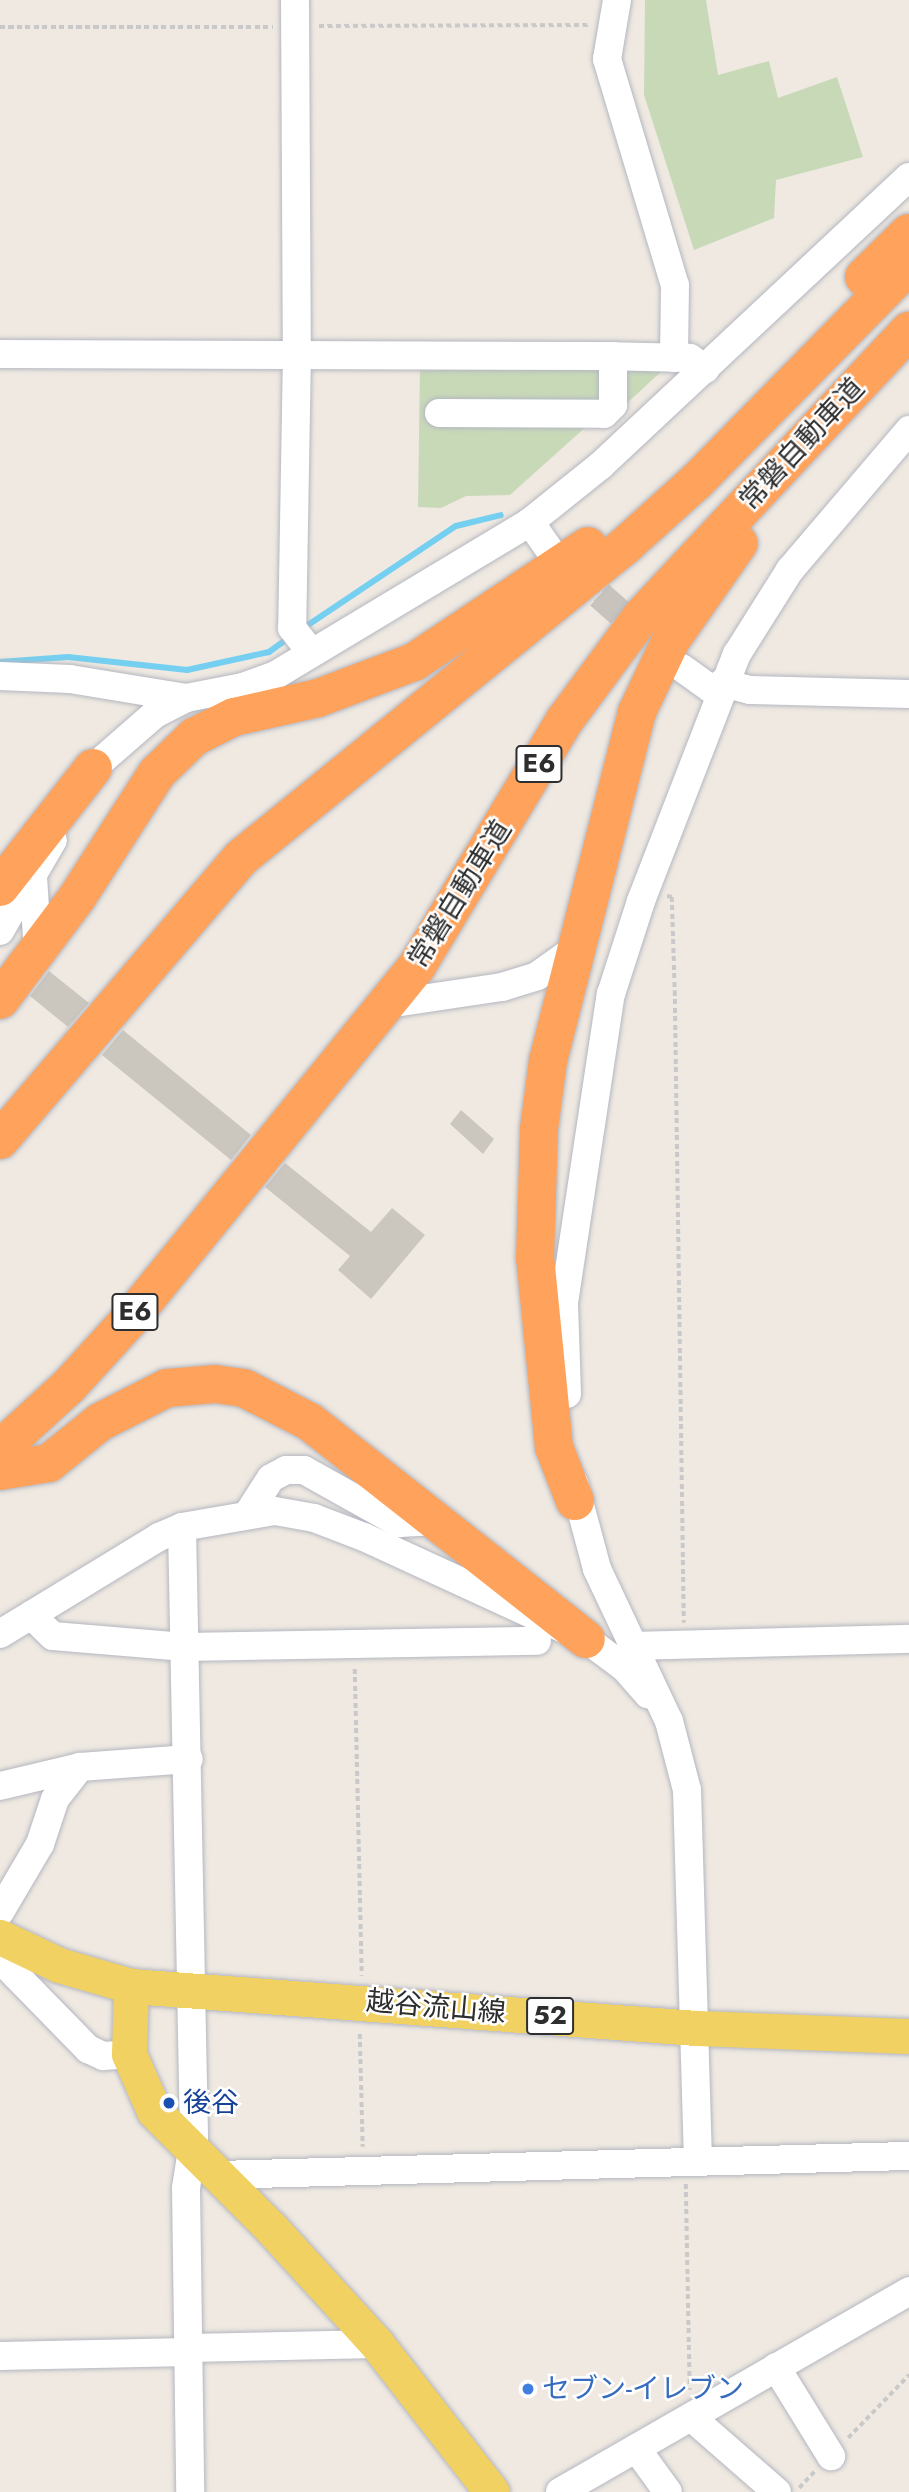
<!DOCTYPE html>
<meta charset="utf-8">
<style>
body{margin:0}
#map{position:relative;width:909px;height:2492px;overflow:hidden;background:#efe9e1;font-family:Jost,"Noto Sans JP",sans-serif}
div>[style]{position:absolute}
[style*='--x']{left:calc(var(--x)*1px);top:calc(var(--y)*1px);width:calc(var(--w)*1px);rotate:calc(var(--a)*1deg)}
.cemetery>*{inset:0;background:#c8d9b8}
.stream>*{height:6px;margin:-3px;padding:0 3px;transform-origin:3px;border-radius:3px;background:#75cff0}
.building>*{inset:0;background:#cbc7bf}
.minor-tunnel>*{height:28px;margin-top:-14px;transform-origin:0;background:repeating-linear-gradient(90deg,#c8c4bd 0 28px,transparent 0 42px)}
.path>*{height:3.5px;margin-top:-1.75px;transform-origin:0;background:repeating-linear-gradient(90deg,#c9c9c9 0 5px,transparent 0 8.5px)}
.roads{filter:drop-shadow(0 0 2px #b4b7c1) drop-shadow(0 0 2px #b4b7c1)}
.minor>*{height:28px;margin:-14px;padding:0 14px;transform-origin:14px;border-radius:14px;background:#fff}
.major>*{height:35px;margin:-17.5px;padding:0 17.5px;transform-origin:17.5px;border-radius:17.5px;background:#f2d163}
.highway>*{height:38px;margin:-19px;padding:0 19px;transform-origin:19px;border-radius:19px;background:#ffa35c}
.dots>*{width:19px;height:19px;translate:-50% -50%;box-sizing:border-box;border:4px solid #fff;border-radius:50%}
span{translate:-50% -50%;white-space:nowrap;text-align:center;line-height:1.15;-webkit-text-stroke:5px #fff;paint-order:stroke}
.shield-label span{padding:2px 5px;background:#fff;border:2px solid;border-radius:5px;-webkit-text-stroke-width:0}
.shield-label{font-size:26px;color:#2e2e2e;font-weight:700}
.street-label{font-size:28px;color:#2e2e2e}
.transit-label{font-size:28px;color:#164399}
.left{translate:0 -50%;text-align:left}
.shop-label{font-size:28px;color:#366cbe}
</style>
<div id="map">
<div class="cemetery">
<div style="clip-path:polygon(645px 0,706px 0,718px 75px,769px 61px,778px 98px,837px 77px,863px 157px,776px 180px,774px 218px,694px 250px,644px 95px)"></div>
<div style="clip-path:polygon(420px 365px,664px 369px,599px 429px,589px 424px,510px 495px,466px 496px,441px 508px,418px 507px)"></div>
</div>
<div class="stream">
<div style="--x:302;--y:629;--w:185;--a:-33.8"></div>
<div style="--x:456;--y:526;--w:46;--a:-13.7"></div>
<div style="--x:0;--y:662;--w:68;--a:-4.2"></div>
<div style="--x:68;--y:657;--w:120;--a:6.2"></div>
<div style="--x:187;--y:670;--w:84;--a:-12.4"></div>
<div style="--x:269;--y:652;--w:26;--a:-36"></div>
</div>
<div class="building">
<div style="clip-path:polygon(49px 971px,89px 1003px,68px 1027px,30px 996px)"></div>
<div style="clip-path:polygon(123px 1030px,251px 1135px,231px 1160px,102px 1055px)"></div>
<div style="clip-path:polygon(461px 1110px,494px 1139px,483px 1154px,450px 1124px)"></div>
<div style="clip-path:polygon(285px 1163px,371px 1232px,392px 1208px,425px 1235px,371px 1299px,338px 1270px,350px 1256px,265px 1187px)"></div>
</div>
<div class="minor-tunnel">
<div style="--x:568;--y:567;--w:107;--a:41.6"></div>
</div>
<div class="path">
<div style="--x:319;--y:26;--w:269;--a:-0.2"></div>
<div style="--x:0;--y:27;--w:273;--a:0"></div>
<div style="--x:667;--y:896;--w:5;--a:11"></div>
<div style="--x:672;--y:897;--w:94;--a:88.2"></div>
<div style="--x:675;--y:991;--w:632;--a:89.18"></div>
<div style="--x:355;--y:1669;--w:307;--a:88.7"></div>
<div style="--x:360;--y:2034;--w:113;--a:88.5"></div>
<div style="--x:686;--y:2184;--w:206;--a:88.9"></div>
<div style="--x:848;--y:2438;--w:88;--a:-45.9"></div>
<div style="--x:799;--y:2488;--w:23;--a:-47"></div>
</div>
<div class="roads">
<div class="minor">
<div style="--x:295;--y:0;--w:353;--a:89.7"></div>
<div style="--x:297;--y:353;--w:275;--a:91"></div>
<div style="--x:292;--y:628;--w:31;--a:52"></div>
<div style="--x:617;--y:0;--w:60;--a:99.6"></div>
<div style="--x:607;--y:59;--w:236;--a:73.3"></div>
<div style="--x:675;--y:285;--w:73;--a:90.8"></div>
<div style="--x:0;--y:354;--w:602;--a:0.19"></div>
<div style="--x:602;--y:356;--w:88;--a:1.3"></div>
<div style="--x:690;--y:358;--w:19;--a:36"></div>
<div style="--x:439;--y:413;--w:165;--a:0.3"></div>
<div style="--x:604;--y:414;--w:13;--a:-45"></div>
<div style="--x:613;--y:405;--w:49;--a:-90"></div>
<div style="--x:530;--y:522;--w:38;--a:55"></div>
<div style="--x:682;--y:668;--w:44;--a:35.8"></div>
<div style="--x:0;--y:676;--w:70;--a:2.5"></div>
<div style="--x:70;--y:679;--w:118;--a:9.3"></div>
<div style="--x:722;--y:683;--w:29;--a:14"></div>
<div style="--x:750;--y:690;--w:159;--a:1.4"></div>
<div style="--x:84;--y:783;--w:17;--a:-59"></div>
<div style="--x:93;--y:768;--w:82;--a:-41.1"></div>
<div style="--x:155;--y:714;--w:35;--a:-27"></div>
<div style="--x:186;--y:698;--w:58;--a:-10.9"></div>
<div style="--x:243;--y:687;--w:33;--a:-20"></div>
<div style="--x:274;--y:676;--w:299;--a:-31"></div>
<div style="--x:530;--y:522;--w:90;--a:-38.7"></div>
<div style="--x:600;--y:466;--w:423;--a:-43.1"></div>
<div style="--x:33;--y:877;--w:76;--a:86.2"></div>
<div style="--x:0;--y:931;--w:105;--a:-59.8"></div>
<div style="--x:388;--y:1004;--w:115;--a:-8.5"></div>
<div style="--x:502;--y:987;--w:37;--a:-17"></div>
<div style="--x:537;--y:976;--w:47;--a:-35.4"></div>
<div style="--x:567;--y:1394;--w:91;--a:-91.9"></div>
<div style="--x:564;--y:1303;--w:313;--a:-81.4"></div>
<div style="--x:611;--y:994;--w:98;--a:-72.1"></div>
<div style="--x:641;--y:901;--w:265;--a:-68.8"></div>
<div style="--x:737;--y:654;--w:99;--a:-57.8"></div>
<div style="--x:790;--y:570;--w:184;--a:-49.6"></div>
<div style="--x:574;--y:1483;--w:89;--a:75"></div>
<div style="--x:597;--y:1569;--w:168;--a:64.7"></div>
<div style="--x:669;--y:1721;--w:71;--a:75.4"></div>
<div style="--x:687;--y:1790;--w:371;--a:88.3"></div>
<div style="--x:249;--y:1512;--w:40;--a:-57.1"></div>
<div style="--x:271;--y:1478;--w:17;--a:-28"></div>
<div style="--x:286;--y:1470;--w:18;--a:0"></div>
<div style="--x:304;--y:1470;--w:109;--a:29.2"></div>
<div style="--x:399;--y:1523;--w:39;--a:-3"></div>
<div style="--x:182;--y:1527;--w:610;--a:88.87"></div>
<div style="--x:194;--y:2137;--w:52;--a:98.9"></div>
<div style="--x:186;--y:2188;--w:304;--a:89.2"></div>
<div style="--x:31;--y:1615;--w:30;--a:44"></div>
<div style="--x:53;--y:1636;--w:132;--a:4.8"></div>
<div style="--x:185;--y:1647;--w:352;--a:-1"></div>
<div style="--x:0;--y:1634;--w:186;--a:-31.4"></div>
<div style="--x:159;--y:1537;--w:25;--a:-23"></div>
<div style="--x:182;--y:1527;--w:94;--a:-9.8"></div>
<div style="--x:275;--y:1511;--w:40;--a:10"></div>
<div style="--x:314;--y:1518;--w:53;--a:20.8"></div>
<div style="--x:364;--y:1537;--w:244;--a:24.7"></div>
<div style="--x:586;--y:1639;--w:49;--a:36.6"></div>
<div style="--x:625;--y:1668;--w:35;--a:49"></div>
<div style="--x:635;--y:1646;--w:274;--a:-1.5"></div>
<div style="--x:0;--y:1786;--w:82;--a:-13.4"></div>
<div style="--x:80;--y:1767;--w:109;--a:-4.2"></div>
<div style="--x:0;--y:1912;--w:79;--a:-59.5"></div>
<div style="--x:40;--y:1844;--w:47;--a:-71.6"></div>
<div style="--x:55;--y:1799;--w:41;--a:-52"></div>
<div style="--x:3;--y:1962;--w:122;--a:45.7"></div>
<div style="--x:88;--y:2049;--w:17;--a:25"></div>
<div style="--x:103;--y:2056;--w:26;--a:-4"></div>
<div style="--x:218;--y:2175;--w:691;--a:-1.58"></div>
<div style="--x:189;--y:2348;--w:188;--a:-1.2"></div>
<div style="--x:0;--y:2356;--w:189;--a:-1.2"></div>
<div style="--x:776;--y:2367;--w:105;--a:58.3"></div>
<div style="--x:691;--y:2417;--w:114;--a:41.1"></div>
<div style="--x:636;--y:2448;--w:54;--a:54"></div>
<div style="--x:560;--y:2492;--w:403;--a:-29.9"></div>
</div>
<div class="major">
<div style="--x:0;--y:1937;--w:65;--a:25.4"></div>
<div style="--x:59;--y:1965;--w:75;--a:16.3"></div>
<div style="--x:131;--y:1986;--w:567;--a:4.25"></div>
<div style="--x:696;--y:2028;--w:213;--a:2.2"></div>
<div style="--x:131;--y:1986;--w:68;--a:91.7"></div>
<div style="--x:129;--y:2054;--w:62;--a:66.3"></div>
<div style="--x:154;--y:2111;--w:167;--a:45"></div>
<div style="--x:272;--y:2229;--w:156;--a:47.6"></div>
<div style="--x:377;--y:2344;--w:187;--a:52.2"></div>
</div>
<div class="highway">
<div style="--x:864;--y:277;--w:63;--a:-44.4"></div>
<div style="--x:0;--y:887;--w:151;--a:-52"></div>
<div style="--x:0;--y:1000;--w:130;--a:-53.1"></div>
<div style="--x:78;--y:896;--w:146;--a:-57.3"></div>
<div style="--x:157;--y:773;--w:52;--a:-44.2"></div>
<div style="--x:194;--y:737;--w:45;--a:-26.6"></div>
<div style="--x:234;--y:717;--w:86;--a:-12.7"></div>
<div style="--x:318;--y:698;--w:103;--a:-20.6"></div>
<div style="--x:414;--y:662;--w:209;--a:-33.7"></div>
<div style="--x:0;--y:1140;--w:372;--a:-49.5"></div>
<div style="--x:242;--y:857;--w:496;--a:-39.1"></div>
<div style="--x:627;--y:544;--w:94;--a:-42"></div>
<div style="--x:697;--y:481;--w:303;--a:-45.5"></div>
<div style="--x:0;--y:1449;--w:93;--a:-42.4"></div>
<div style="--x:69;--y:1386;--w:91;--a:-47.7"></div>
<div style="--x:130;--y:1319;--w:455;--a:-50.9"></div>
<div style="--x:417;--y:966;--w:287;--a:-59"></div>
<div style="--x:565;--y:720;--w:128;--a:-53.6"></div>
<div style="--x:641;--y:617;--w:392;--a:-46.9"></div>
<div style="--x:0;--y:1471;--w:50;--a:-9.3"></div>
<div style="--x:49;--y:1463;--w:65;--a:-38.8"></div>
<div style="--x:100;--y:1422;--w:75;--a:-26.9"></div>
<div style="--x:167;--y:1388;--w:48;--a:-4.8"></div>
<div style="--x:215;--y:1384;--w:29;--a:8"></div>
<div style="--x:244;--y:1388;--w:74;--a:27.3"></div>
<div style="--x:310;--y:1422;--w:351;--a:38.2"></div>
<div style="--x:575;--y:1501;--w:58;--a:-111.3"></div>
<div style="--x:554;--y:1447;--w:190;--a:-95.7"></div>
<div style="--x:535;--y:1258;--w:129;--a:-88.2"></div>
<div style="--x:539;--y:1129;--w:69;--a:-82.5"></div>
<div style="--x:548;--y:1061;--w:360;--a:-75.7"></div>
<div style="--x:637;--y:712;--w:80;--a:-64.7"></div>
<div style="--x:671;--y:640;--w:118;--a:-55"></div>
</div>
</div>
<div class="dots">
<div style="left:169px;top:2103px;background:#1a4fb4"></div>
<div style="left:528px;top:2389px;background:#3f7fe0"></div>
</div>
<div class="shield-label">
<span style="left:539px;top:764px">E6</span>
<span style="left:135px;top:1312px">E6</span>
<span style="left:550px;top:2016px">52</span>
</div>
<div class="street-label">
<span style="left:802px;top:444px;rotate:-47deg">常磐自動車道</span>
<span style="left:460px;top:894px;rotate:-58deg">常磐自動車道</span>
<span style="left:436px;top:2007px;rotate:5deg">越谷流山線</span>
</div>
<div class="transit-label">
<span class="left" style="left:183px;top:2103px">後谷</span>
</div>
<div class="shop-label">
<span class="left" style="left:542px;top:2389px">セブン-イレブン</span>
</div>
</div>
